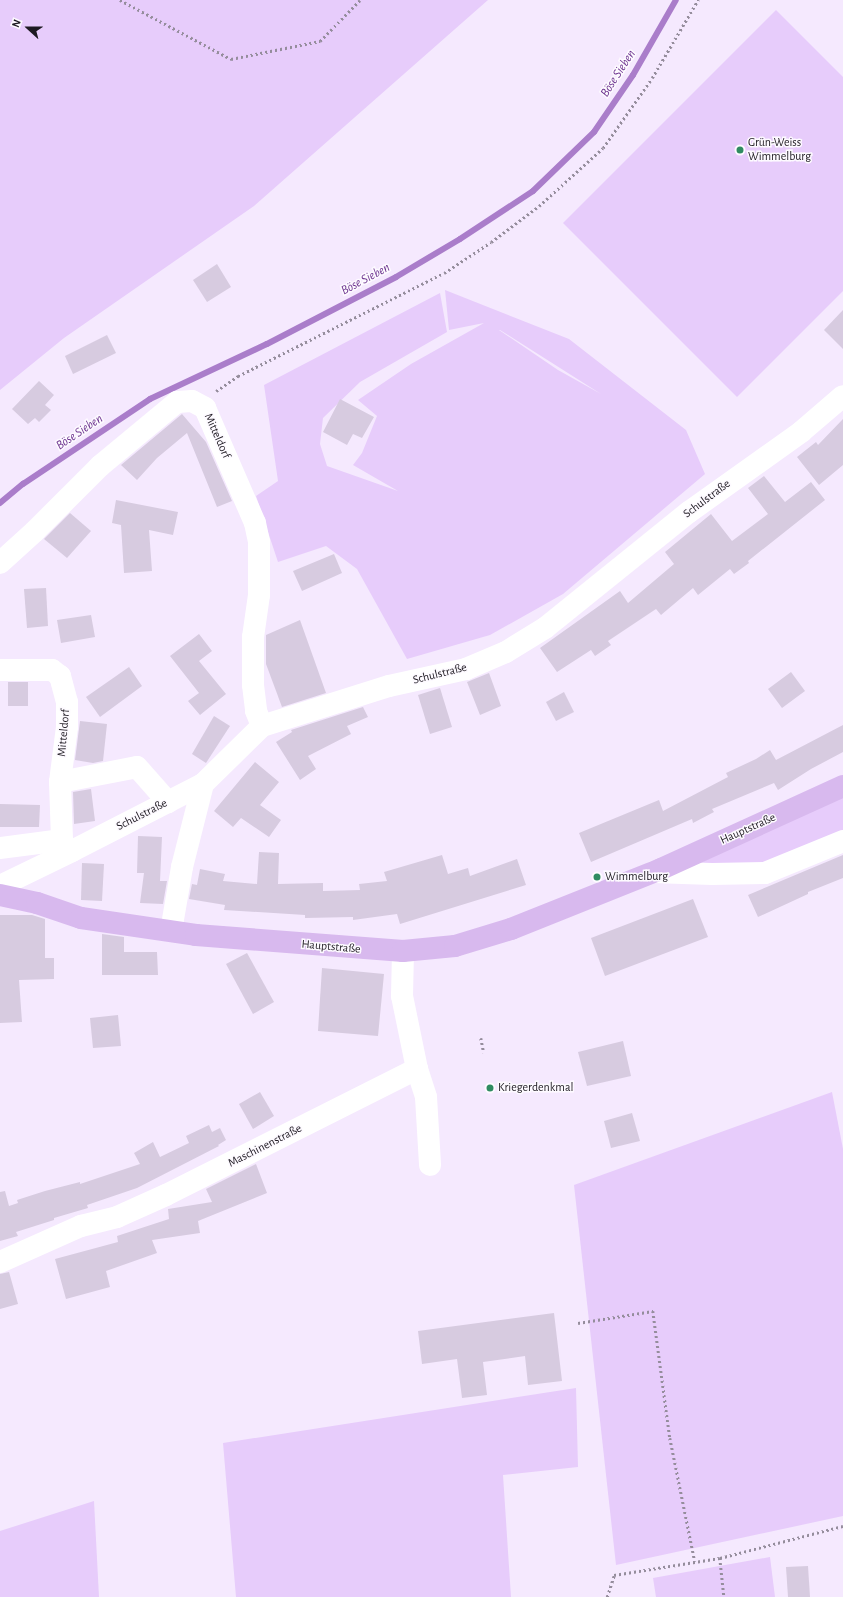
<!DOCTYPE html>
<meta charset="utf-8">
<style>
body{margin:0}
#map{position:relative;width:843px;height:1597px;overflow:hidden;background:#f5e9fe;font-family:"Alegreya Sans",sans-serif}
div>[style]{position:absolute}
[style*='--x']{left:calc(var(--x)*1px);top:calc(var(--y)*1px);width:calc(var(--w)*1px);rotate:calc(var(--a)*1deg)}
.green>*{inset:0;background:#e7ccfb}
.stream>*{height:6px;margin:-3px;padding:0 3px;transform-origin:3px;border-radius:3px;background:#aa7dca}
.building>*{inset:0;background:#d7cbe0}
.path>*{height:2.5px;margin-top:-1.25px;transform-origin:0;background:repeating-linear-gradient(90deg,#958d9c 0 2px,transparent 0 5px)}
.minor>*{height:22px;margin:-11px;padding:0 11px;transform-origin:11px;border-radius:11px;background:#fff}
.major>*{height:22px;margin:-11px;padding:0 11px;transform-origin:11px;border-radius:11px;background:#d8b9ee}
.dots>*{width:11px;height:11px;translate:-50% -50%;box-sizing:border-box;border:2px solid #fdfaff;border-radius:50%}
span{translate:-50% -50%;white-space:nowrap;text-align:center;line-height:1.15;-webkit-text-stroke:3px #fdfaff;paint-order:stroke}
.poi-label{font-size:12px;color:#1e1a22}
.left{translate:0 -50%;text-align:left}
.street-label{font-size:12px;color:#1e1a22}
.water-label{font-size:13px;color:#6d3490;font-style:italic}
.north{position:absolute;left:8px;top:8px;width:40px;height:40px;-webkit-text-stroke:3px #fdfaff;paint-order:stroke;rotate:291deg;font-size:11px;font-weight:700;line-height:16px;text-align:center;color:#1e1a22}
.north::after{content:'';display:block;margin:auto;width:14px;height:18px;background:#1e1a22;clip-path:polygon(50% 0,100% 100%,50% 72%,0 100%)}
</style>
<div id="map">
<div class="green">
<div style="clip-path:polygon(0 0,488px 0,254px 206px,64px 338px,0 390px)"></div>
<div style="clip-path:polygon(776px 10px,843px 77px,843px 291px,737px 397px,563px 223px)"></div>
<div style="clip-path:polygon(evenodd,445px 290px,569px 339px,686px 430px,705px 474px,563px 594px,490px 635px,407px 659px,357px 569px,326px 546px,278px 562px,256px 496px,278px 481px,264px 385px,440px 293px,447px 332px,360px 382px,323px 418px,320px 444px,327px 466px,398px 491px,353px 465px,362px 453px,377px 416px,358px 400px,411px 364px,484px 323px,449px 330px,445px 290px,499px 330px,500px 330px,601px 394px,558px 370px,499px 330px)"></div>
<div style="clip-path:polygon(843px 793px,843px 830px,761px 867px,698px 864px)"></div>
<div style="clip-path:polygon(832px 1092px,843px 1149px,843px 1516px,616px 1565px,574px 1185px)"></div>
<div style="clip-path:polygon(576px 1388px,578px 1467px,503px 1475px,511px 1597px,236px 1597px,223px 1443px)"></div>
<div style="clip-path:polygon(94px 1501px,99px 1597px,0 1597px,0 1531px)"></div>
<div style="clip-path:polygon(770px 1557px,775px 1597px,656px 1597px,653px 1578px)"></div>
</div>
<div class="stream">
<div style="--x:0;--y:503;--w:30;--a:-40"></div>
<div style="--x:23;--y:484;--w:153;--a:-33.8"></div>
<div style="--x:150;--y:399;--w:129;--a:-25.2"></div>
<div style="--x:267;--y:344;--w:145;--a:-27.4"></div>
<div style="--x:396;--y:277;--w:74;--a:-30.7"></div>
<div style="--x:460;--y:239;--w:87;--a:-33.3"></div>
<div style="--x:533;--y:191;--w:85;--a:-44"></div>
<div style="--x:594;--y:132;--w:69;--a:-55.6"></div>
<div style="--x:633;--y:75;--w:86;--a:-60.2"></div>
</div>
<div class="building">
<div style="clip-path:polygon(217px 264px,231px 287px,207px 302px,193px 280px)"></div>
<div style="clip-path:polygon(843px 310px,843px 349px,824px 330px)"></div>
<div style="clip-path:polygon(107px 335px,116px 353px,73px 374px,65px 356px)"></div>
<div style="clip-path:polygon(39px 381px,54px 395px,45px 405px,51px 410px,39px 422px,35px 418px,28px 424px,12px 409px)"></div>
<div style="clip-path:polygon(340px 399px,374px 417px,362px 438px,353px 434px,347px 445px,323px 432px)"></div>
<div style="clip-path:polygon(182px 414px,206px 442px,232px 501px,217px 507px,187px 433px,157px 458px,137px 480px,121px 465px)"></div>
<div style="clip-path:polygon(843px 419px,843px 465px,819px 485px,797px 457px,816px 442px,818px 445px)"></div>
<div style="clip-path:polygon(764px 476px,785px 502px,811px 482px,825px 500px,748px 561px,749px 563px,734px 574px,730px 569px,698px 595px,693px 588px,661px 615px,656px 609px,608px 641px,611px 645px,595px 656px,591px 650px,557px 672px,540px 648px,620px 591px,628px 603px,674px 564px,665px 552px,711px 514px,732px 541px,768px 514px,748px 488px)"></div>
<div style="clip-path:polygon(116px 500px,178px 512px,173px 535px,149px 530px,152px 571px,124px 573px,121px 525px,112px 523px)"></div>
<div style="clip-path:polygon(70px 513px,91px 531px,67px 558px,44px 539px)"></div>
<div style="clip-path:polygon(334px 554px,342px 573px,302px 591px,293px 571px)"></div>
<div style="clip-path:polygon(46px 588px,48px 626px,27px 628px,24px 589px)"></div>
<div style="clip-path:polygon(91px 615px,95px 637px,61px 643px,57px 620px)"></div>
<div style="clip-path:polygon(300px 620px,326px 693px,282px 707px,266px 664px,266px 635px)"></div>
<div style="clip-path:polygon(199px 634px,212px 651px,199px 661px,226px 694px,200px 715px,188px 701px,199px 693px,170px 656px)"></div>
<div style="clip-path:polygon(129px 667px,142px 686px,100px 717px,86px 697px)"></div>
<div style="clip-path:polygon(791px 672px,805px 691px,782px 708px,768px 689px)"></div>
<div style="clip-path:polygon(489px 673px,501px 706px,480px 715px,467px 682px)"></div>
<div style="clip-path:polygon(8px 682px,28px 682px,28px 706px,8px 706px)"></div>
<div style="clip-path:polygon(440px 688px,452px 727px,430px 734px,418px 695px)"></div>
<div style="clip-path:polygon(564px 692px,574px 712px,556px 721px,546px 702px)"></div>
<div style="clip-path:polygon(363px 707px,368px 717px,347px 726px,351px 734px,308px 756px,316px 769px,300px 780px,276px 742px,292px 732px,291px 730px)"></div>
<div style="clip-path:polygon(214px 716px,230px 726px,206px 763px,192px 754px)"></div>
<div style="clip-path:polygon(80px 721px,107px 724px,103px 761px,93px 763px,75px 760px)"></div>
<div style="clip-path:polygon(843px 725px,843px 752px,811px 769px,778px 790px,774px 783px,712px 809px,714px 812px,693px 823px,692px 819px,591px 862px,579px 833px,659px 800px,663px 811px,728px 777px,726px 773px,756px 759px,770px 750px,776px 760px)"></div>
<div style="clip-path:polygon(255px 762px,279px 782px,260px 805px,281px 820px,269px 837px,241px 818px,233px 827px,214px 811px)"></div>
<div style="clip-path:polygon(91px 789px,95px 821px,74px 824px,73px 792px)"></div>
<div style="clip-path:polygon(0 804px,40px 805px,39px 827px,0 827px)"></div>
<div style="clip-path:polygon(138px 836px,162px 837px,160px 881px,167px 881px,163px 904px,140px 903px,144px 873px,137px 873px)"></div>
<div style="clip-path:polygon(259px 852px,279px 853px,278px 884px,323px 883px,323px 891px,360px 890px,359px 884px,387px 881px,384px 872px,442px 855px,448px 874px,468px 868px,470px 876px,517px 859px,526px 885px,400px 924px,397px 914px,353px 920px,353px 917px,305px 918px,305px 915px,224px 910px,225px 905px,189px 899px,192px 884px,197px 885px,200px 869px,225px 874px,223px 881px,257px 884px)"></div>
<div style="clip-path:polygon(843px 855px,843px 878px,808px 892px,808px 894px,758px 917px,748px 895px)"></div>
<div style="clip-path:polygon(82px 863px,104px 864px,102px 901px,81px 900px)"></div>
<div style="clip-path:polygon(693px 899px,708px 937px,605px 976px,591px 938px)"></div>
<div style="clip-path:polygon(0 915px,32px 915px,45px 919px,45px 958px,54px 958px,54px 979px,19px 980px,22px 1022px,0 1023px)"></div>
<div style="clip-path:polygon(102px 934px,124px 937px,124px 952px,157px 952px,158px 975px,102px 975px)"></div>
<div style="clip-path:polygon(247px 953px,274px 1002px,253px 1014px,226px 964px)"></div>
<div style="clip-path:polygon(322px 968px,384px 974px,378px 1036px,318px 1031px)"></div>
<div style="clip-path:polygon(118px 1015px,121px 1046px,93px 1048px,90px 1018px)"></div>
<div style="clip-path:polygon(623px 1041px,631px 1076px,587px 1086px,578px 1052px)"></div>
<div style="clip-path:polygon(260px 1092px,274px 1116px,253px 1129px,239px 1104px)"></div>
<div style="clip-path:polygon(632px 1113px,640px 1141px,611px 1148px,604px 1121px)"></div>
<div style="clip-path:polygon(209px 1125px,212px 1132px,220px 1128px,226px 1140px,218px 1145px,219px 1146px,137px 1188px,87px 1205px,88px 1208px,54px 1218px,54px 1220px,16px 1232px,18px 1236px,0 1241px,0 1192px,5px 1191px,9px 1206px,18px 1203px,17px 1200px,45px 1191px,80px 1182px,80px 1184px,140px 1164px,134px 1153px,153px 1142px,160px 1157px,189px 1143px,186px 1136px)"></div>
<div style="clip-path:polygon(256px 1164px,267px 1193px,198px 1221px,200px 1233px,152px 1240px,157px 1253px,106px 1271px,110px 1287px,66px 1299px,55px 1259px,118px 1242px,117px 1236px,169px 1219px,168px 1209px,212px 1202px,206px 1189px)"></div>
<div style="clip-path:polygon(9px 1272px,18px 1304px,0 1309px,0 1274px)"></div>
<div style="clip-path:polygon(554px 1313px,562px 1381px,528px 1385px,525px 1356px,483px 1362px,487px 1395px,462px 1398px,457px 1359px,422px 1364px,418px 1331px)"></div>
<div style="clip-path:polygon(808px 1566px,810px 1597px,788px 1597px,786px 1567px)"></div>
</div>
<div class="path">
<div style="--x:120;--y:0;--w:126;--a:28"></div>
<div style="--x:231;--y:59;--w:91;--a:-11.4"></div>
<div style="--x:320;--y:41;--w:57;--a:-45.7"></div>
<div style="--x:216;--y:391;--w:27;--a:-34"></div>
<div style="--x:238;--y:376;--w:230;--a:-26.6"></div>
<div style="--x:444;--y:273;--w:56;--a:-33.4"></div>
<div style="--x:491;--y:242;--w:60;--a:-36.9"></div>
<div style="--x:539;--y:206;--w:86;--a:-42.2"></div>
<div style="--x:603;--y:148;--w:85;--a:-55"></div>
<div style="--x:652;--y:78;--w:91;--a:-59.5"></div>
<div style="--x:481;--y:1038;--w:15;--a:79"></div>
<div style="--x:578;--y:1323;--w:76;--a:-9.1"></div>
<div style="--x:653;--y:1311;--w:128;--a:82.4"></div>
<div style="--x:670;--y:1438;--w:126;--a:78.6"></div>
<div style="--x:720;--y:1558;--w:39;--a:84"></div>
<div style="--x:607;--y:1597;--w:23;--a:-72"></div>
<div style="--x:614;--y:1575;--w:107;--a:-9.1"></div>
<div style="--x:720;--y:1558;--w:127;--a:-14.6"></div>
</div>
<div class="minor">
<div style="--x:0;--y:563;--w:47;--a:-42.4"></div>
<div style="--x:35;--y:531;--w:92;--a:-45"></div>
<div style="--x:100;--y:466;--w:100;--a:-39.7"></div>
<div style="--x:177;--y:402;--w:15;--a:-4"></div>
<div style="--x:192;--y:401;--w:15;--a:28"></div>
<div style="--x:205;--y:408;--w:125;--a:66.5"></div>
<div style="--x:255;--y:523;--w:19;--a:78"></div>
<div style="--x:259;--y:542;--w:53;--a:90"></div>
<div style="--x:259;--y:595;--w:42;--a:98.1"></div>
<div style="--x:253;--y:637;--w:48;--a:90"></div>
<div style="--x:253;--y:685;--w:26;--a:83"></div>
<div style="--x:256;--y:711;--w:16;--a:68"></div>
<div style="--x:0;--y:670;--w:52;--a:0"></div>
<div style="--x:52;--y:670;--w:10;--a:37"></div>
<div style="--x:60;--y:676;--w:27;--a:75"></div>
<div style="--x:67;--y:702;--w:25;--a:90"></div>
<div style="--x:67;--y:727;--w:55;--a:97.3"></div>
<div style="--x:60;--y:782;--w:58;--a:88"></div>
<div style="--x:62;--y:840;--w:63;--a:172.6"></div>
<div style="--x:60;--y:782;--w:78;--a:-11"></div>
<div style="--x:137;--y:767;--w:47;--a:48.5"></div>
<div style="--x:653;--y:872;--w:59;--a:1.9"></div>
<div style="--x:712;--y:874;--w:53;--a:-1.1"></div>
<div style="--x:765;--y:873;--w:84;--a:-22.3"></div>
<div style="--x:0;--y:886;--w:80;--a:-25.9"></div>
<div style="--x:72;--y:851;--w:147;--a:-27.1"></div>
<div style="--x:203;--y:784;--w:83;--a:-44.5"></div>
<div style="--x:262;--y:726;--w:133;--a:-17.5"></div>
<div style="--x:389;--y:686;--w:79;--a:-12.4"></div>
<div style="--x:466;--y:669;--w:43;--a:-23"></div>
<div style="--x:506;--y:652;--w:46;--a:-31.6"></div>
<div style="--x:545;--y:628;--w:185;--a:-38.9"></div>
<div style="--x:689;--y:512;--w:138;--a:-35.5"></div>
<div style="--x:801;--y:432;--w:55;--a:-40.6"></div>
<div style="--x:171;--y:931;--w:65;--a:-80.2"></div>
<div style="--x:182;--y:867;--w:86;--a:-75.8"></div>
<div style="--x:417;--y:1069;--w:29;--a:72"></div>
<div style="--x:426;--y:1097;--w:68;--a:86.6"></div>
<div style="--x:0;--y:1262;--w:89;--a:-24"></div>
<div style="--x:81;--y:1226;--w:37;--a:-14"></div>
<div style="--x:117;--y:1217;--w:54;--a:-24.2"></div>
<div style="--x:166;--y:1195;--w:281;--a:-26.7"></div>
<div style="--x:417;--y:1069;--w:75;--a:-101.6"></div>
<div style="--x:402;--y:996;--w:45;--a:-88.7"></div>
</div>
<div class="major">
<div style="--x:0;--y:895;--w:38;--a:12"></div>
<div style="--x:37;--y:903;--w:46;--a:18.8"></div>
<div style="--x:81;--y:918;--w:116;--a:8.4"></div>
<div style="--x:196;--y:935;--w:208;--a:4.4"></div>
<div style="--x:403;--y:951;--w:52;--a:-5.5"></div>
<div style="--x:455;--y:946;--w:59;--a:-16.9"></div>
<div style="--x:511;--y:929;--w:162;--a:-21.8"></div>
<div style="--x:661;--y:869;--w:200;--a:-24.5"></div>
</div>
<div class="dots">
<div style="left:740px;top:150px;background:#2f8b61"></div>
<div style="left:597px;top:877px;background:#2f8b61"></div>
<div style="left:490px;top:1088px;background:#2f8b61"></div>
</div>
<div class="poi-label">
<span class="left" style="left:748px;top:150px">Grün-Weiss<br>Wimmelburg</span>
<span class="left" style="left:605px;top:877px">Wimmelburg</span>
<span class="left" style="left:498px;top:1088px">Kriegerdenkmal</span>
</div>
<div class="street-label">
<span style="left:217px;top:436px;rotate:66deg">Mitteldorf</span>
<span style="left:707px;top:499px;rotate:-37deg">Schulstraße</span>
<span style="left:440px;top:674px;rotate:-14deg">Schulstraße</span>
<span style="left:64px;top:733px;rotate:-85deg">Mitteldorf</span>
<span style="left:142px;top:815px;rotate:-27deg">Schulstraße</span>
<span style="left:748px;top:829px;rotate:-24deg">Hauptstraße</span>
<span style="left:331px;top:947px;rotate:5deg">Hauptstraße</span>
<span style="left:265px;top:1146px;rotate:-27deg">Maschinenstraße</span>
</div>
<div class="water-label">
<span style="left:619px;top:74px;rotate:-57deg">Böse Sieben</span>
<span style="left:366px;top:280px;rotate:-28deg">Böse Sieben</span>
<span style="left:80px;top:433px;rotate:-34deg">Böse Sieben</span>
</div>
<div class="north">N</div>
</div>
